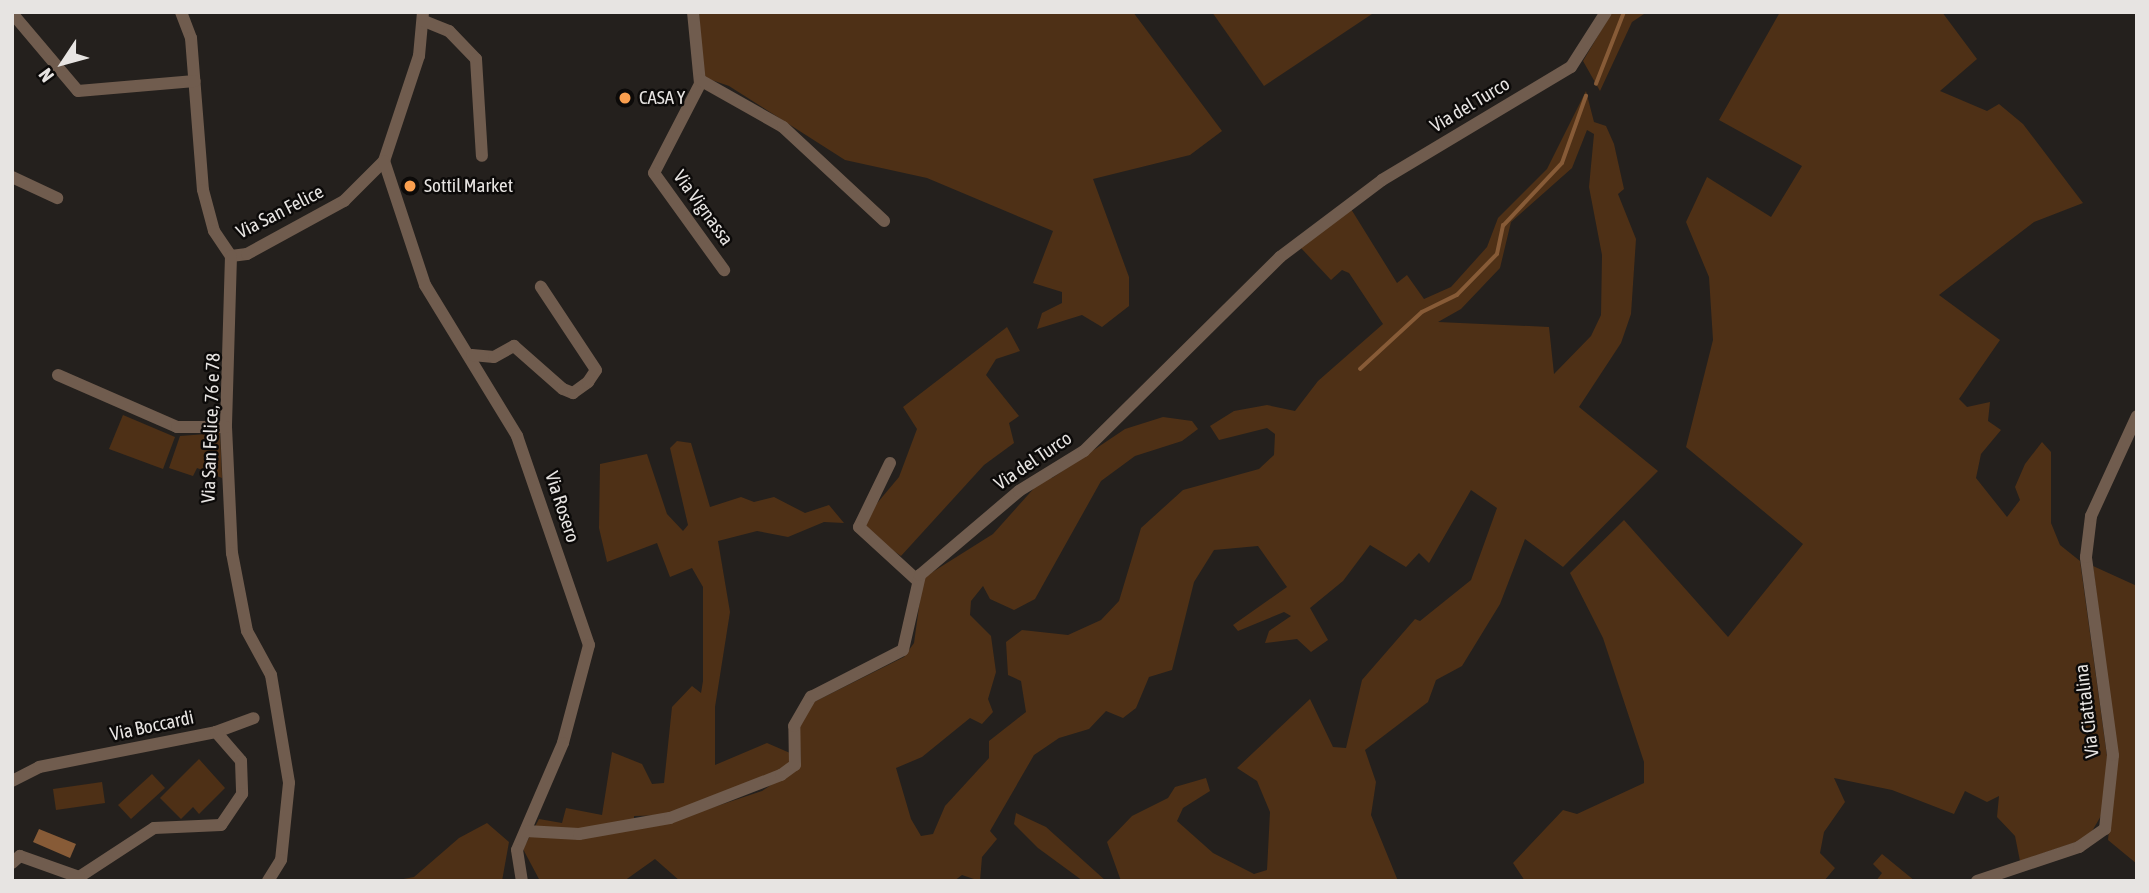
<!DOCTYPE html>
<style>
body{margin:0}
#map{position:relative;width:2149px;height:893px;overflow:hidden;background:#24201d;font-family:"Asap Condensed",sans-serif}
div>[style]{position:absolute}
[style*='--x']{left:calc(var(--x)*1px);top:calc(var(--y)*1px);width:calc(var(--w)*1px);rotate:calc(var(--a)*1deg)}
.green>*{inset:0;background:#4e3016}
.water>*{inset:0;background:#875b37}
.stream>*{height:3.5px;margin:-1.75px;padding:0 1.75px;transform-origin:1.75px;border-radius:1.75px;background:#875b37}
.minor>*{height:12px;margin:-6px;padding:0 6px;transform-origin:6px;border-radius:6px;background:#705c4e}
.dots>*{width:19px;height:19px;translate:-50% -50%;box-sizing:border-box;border:4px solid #0c0a09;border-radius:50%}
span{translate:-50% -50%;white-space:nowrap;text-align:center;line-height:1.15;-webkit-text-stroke:5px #0c0a09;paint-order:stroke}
.poi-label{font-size:19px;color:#e7e4e2}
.left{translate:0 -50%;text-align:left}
.street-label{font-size:19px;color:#e7e4e2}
.frame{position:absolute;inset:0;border:14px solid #e7e4e2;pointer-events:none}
.north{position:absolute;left:28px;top:28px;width:70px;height:70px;-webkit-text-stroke:5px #0c0a09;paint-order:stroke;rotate:234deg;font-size:19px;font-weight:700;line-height:28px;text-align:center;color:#e7e4e2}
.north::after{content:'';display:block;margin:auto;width:24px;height:32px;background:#e7e4e2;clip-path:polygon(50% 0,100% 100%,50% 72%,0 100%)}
</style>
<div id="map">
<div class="green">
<div style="clip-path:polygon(699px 12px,1133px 12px,1222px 131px,1190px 155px,1093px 179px,1129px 277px,1129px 306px,1102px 327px,1082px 315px,1037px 329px,1042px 313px,1062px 303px,1062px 292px,1033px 283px,1053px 231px,927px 178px,845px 160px,729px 86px,703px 77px)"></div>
<div style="clip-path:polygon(1212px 12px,1375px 12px,1264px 86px)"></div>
<div style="clip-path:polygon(1612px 12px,1647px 12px,1632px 22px,1600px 91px,1583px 61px)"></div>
<div style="clip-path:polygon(1780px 12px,1942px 12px,1977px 59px,1940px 91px,1987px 111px,1999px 104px,2023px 124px,2083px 203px,2034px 222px,1939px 295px,2000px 340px,1959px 399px,1967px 407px,1990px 402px,1988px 421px,2001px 430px,1981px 454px,1976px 478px,2007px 517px,2020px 500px,2015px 487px,2025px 464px,2042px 442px,2051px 452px,2051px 523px,2060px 545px,2080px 561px,2107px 756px,2105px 809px,2088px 838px,2020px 861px,2015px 836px,1997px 817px,1999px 796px,1987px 802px,1965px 791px,1954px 814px,1892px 790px,1834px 778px,1845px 802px,1824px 832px,1820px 853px,1835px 868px,1824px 881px,1525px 881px,1513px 863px,1563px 810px,1577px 814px,1644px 783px,1644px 762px,1603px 638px,1570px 573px,1624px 520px,1728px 637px,1803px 544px,1686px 447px,1713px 340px,1709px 277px,1686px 222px,1707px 177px,1771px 217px,1802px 166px,1719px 120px)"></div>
<div style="clip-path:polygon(evenodd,1586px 91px,1594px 122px,1606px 126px,1614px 144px,1624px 189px,1618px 194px,1636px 239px,1631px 314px,1621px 343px,1579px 407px,1658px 471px,1563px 567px,1525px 539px,1500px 604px,1462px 666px,1436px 680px,1428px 702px,1365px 750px,1376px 782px,1371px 815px,1398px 881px,1121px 881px,1107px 842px,1132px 816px,1168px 798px,1175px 787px,1206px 778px,1210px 791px,1183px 808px,1177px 821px,1213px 853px,1254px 874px,1267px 870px,1270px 812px,1257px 781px,1237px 768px,1310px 699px,1333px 747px,1346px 748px,1362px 680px,1415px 619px,1420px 621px,1471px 580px,1497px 508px,1471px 490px,1429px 563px,1419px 553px,1406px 567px,1370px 545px,1343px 581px,1310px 608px,1328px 640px,1311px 652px,1297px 639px,1265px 643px,1269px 631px,1291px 616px,1284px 612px,1238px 631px,1233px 625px,1287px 587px,1258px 546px,1214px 550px,1194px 582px,1172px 670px,1149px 677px,1136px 708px,1123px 718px,1106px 711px,1089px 729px,1059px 738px,1034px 755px,990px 831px,997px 839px,982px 857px,980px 881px,962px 875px,954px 881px,680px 881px,655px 859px,624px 881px,540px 881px,523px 849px,539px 819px,562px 823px,566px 808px,602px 815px,612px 752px,642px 764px,652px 784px,664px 783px,672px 707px,692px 686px,701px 693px,703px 681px,703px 587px,692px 568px,670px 577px,657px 543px,607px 562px,599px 528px,600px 464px,647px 454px,667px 514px,683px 531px,688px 525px,670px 448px,677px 441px,691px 443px,710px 507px,741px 497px,754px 502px,774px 497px,805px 513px,829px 505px,844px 523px,824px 522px,788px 537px,757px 531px,718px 541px,730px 612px,715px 707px,715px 765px,767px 743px,790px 753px,789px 766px,669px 815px,634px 816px,634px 824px,666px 823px,762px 791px,801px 765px,799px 721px,808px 705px,904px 657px,914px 643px,923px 578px,993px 534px,1045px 476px,1052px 478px,1125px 429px,1163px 417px,1192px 421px,1198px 429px,1182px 441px,1135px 456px,1101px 481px,1035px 599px,1014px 610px,990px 599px,983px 586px,971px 601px,970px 615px,991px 636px,996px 672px,988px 699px,993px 712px,982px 724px,970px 718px,922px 757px,896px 768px,911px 819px,921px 836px,933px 834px,945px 806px,989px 758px,989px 741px,1026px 712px,1021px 681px,1008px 675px,1006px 642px,1022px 630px,1068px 635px,1101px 620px,1119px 601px,1141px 528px,1183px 490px,1259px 469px,1274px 455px,1275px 434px,1267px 428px,1219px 440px,1210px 426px,1234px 411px,1267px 405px,1295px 411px,1318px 381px,1383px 324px,1349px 273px,1342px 270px,1331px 280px,1301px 248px,1351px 209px,1397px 283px,1407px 275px,1424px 299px,1451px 287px,1487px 247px,1498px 218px,1547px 169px,1586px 91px,1587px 130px,1594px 134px,1589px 187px,1602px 255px,1601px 315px,1591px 336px,1554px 374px,1549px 327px,1438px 322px,1461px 309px,1500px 268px,1511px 222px,1572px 168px,1587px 130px)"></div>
<div style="clip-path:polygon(1007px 327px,1020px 351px,996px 359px,986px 375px,1019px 416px,1009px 423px,1014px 443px,984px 465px,901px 556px,866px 532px,863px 520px,899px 477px,917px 429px,903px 407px)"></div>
<div style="clip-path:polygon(123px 415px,175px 437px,163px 469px,109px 449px)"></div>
<div style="clip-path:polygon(220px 433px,222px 478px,197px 468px,193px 476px,169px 468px,180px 436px)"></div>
<div style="clip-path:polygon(2093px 566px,2137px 586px,2137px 864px,2108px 840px,2116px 753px)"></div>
<div style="clip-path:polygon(199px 759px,225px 788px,199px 814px,193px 807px,181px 819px,160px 798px)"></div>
<div style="clip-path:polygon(152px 774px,165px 788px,131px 819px,118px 805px)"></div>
<div style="clip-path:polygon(102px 782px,105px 803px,56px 810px,53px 789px)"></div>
<div style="clip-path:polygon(1016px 813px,1046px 827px,1106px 881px,1083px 881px,1038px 848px,1014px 824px)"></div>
<div style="clip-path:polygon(487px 823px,509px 842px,502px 881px,393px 881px,414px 877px,459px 838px)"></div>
<div style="clip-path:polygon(1882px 854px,1915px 881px,1876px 881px,1882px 873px,1873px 864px)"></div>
</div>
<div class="water">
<div style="clip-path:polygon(39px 829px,76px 844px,70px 858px,33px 842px)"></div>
</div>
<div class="stream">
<div style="--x:1596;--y:84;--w:77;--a:-68.7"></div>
<div style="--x:1360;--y:369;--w:84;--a:-42.6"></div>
<div style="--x:1422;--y:312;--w:39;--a:-26"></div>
<div style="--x:1457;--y:295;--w:57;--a:-45.7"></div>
<div style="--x:1497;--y:254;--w:29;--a:-78"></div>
<div style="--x:1503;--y:226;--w:86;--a:-46.9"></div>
<div style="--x:1562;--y:163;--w:71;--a:-70.3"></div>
</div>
<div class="minor">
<div style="--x:181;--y:12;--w:28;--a:69"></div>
<div style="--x:191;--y:38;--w:152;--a:85.5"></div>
<div style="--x:203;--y:190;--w:42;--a:75"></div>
<div style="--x:214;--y:231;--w:30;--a:56"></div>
<div style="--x:231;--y:256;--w:16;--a:-7"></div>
<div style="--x:247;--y:254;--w:111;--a:-28.7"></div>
<div style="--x:344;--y:201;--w:57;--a:-45"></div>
<div style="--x:384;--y:161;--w:111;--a:-71.6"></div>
<div style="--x:419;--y:56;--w:44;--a:-84.8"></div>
<div style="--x:693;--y:12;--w:72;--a:84.4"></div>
<div style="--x:700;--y:84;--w:100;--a:117.3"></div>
<div style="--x:654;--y:173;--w:120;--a:54.2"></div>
<div style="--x:12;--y:13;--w:102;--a:49.8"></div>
<div style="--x:78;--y:91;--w:117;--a:-4.9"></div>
<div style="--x:424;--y:21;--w:27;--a:22"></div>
<div style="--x:449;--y:31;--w:39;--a:46"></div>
<div style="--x:476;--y:59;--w:97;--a:86.5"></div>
<div style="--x:700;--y:80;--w:95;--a:29.5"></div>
<div style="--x:783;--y:127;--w:138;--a:42.9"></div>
<div style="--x:384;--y:161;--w:131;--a:71.7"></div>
<div style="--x:425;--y:285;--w:177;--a:58.6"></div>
<div style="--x:517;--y:436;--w:221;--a:71"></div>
<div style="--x:589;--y:645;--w:101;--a:104.9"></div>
<div style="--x:563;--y:743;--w:116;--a:113.3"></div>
<div style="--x:517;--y:850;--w:31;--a:81"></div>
<div style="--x:12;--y:177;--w:50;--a:25"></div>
<div style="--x:231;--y:256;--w:171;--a:91.7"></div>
<div style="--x:226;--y:427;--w:126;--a:87.3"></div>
<div style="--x:232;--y:553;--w:79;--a:79.1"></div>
<div style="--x:247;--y:631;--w:50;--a:61.4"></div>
<div style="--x:271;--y:675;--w:109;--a:80.5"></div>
<div style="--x:289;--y:783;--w:77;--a:95.9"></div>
<div style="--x:281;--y:860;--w:25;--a:122"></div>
<div style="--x:472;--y:355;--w:22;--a:5"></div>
<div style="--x:494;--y:357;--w:23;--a:-29"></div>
<div style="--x:514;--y:346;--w:65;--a:41.3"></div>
<div style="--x:563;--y:389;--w:11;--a:22"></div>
<div style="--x:573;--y:393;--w:19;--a:-36"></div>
<div style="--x:588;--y:382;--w:14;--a:-56"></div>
<div style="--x:596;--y:370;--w:100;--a:-123.5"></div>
<div style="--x:58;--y:375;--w:130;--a:23.6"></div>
<div style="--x:177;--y:427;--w:49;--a:0"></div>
<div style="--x:890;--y:463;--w:71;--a:115.8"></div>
<div style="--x:859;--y:527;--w:80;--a:42.5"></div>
<div style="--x:216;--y:732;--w:40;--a:-20.2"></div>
<div style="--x:12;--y:781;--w:30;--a:-27"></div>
<div style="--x:39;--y:767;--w:180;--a:-11.2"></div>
<div style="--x:216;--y:732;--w:38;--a:49"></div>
<div style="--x:241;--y:761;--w:33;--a:88"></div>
<div style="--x:242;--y:794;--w:37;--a:124"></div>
<div style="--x:221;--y:825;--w:67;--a:177.4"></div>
<div style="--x:154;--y:828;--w:90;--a:146.8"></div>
<div style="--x:79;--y:877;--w:63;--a:-160.4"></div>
<div style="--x:20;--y:856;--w:11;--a:139"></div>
<div style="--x:526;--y:831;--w:53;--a:3.2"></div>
<div style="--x:579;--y:834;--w:92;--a:-10"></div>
<div style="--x:670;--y:818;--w:119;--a:-21.2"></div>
<div style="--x:781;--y:775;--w:17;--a:-36"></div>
<div style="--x:795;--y:765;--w:39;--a:-91"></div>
<div style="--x:794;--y:726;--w:34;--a:-60"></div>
<div style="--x:811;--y:697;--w:103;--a:-27.1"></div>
<div style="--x:903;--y:650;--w:77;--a:-77.2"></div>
<div style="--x:920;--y:575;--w:130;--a:-40.3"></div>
<div style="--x:1019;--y:491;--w:76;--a:-31.6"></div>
<div style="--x:1084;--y:451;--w:276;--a:-44.7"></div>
<div style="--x:1280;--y:257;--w:128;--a:-37"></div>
<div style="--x:1382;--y:180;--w:220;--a:-30.9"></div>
<div style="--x:1571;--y:67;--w:65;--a:-57.5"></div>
<div style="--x:1977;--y:881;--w:108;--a:-18.4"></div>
<div style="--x:2079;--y:847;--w:32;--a:-35"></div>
<div style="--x:2105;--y:829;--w:74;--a:-83.8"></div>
<div style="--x:2113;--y:755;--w:200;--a:-97.8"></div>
<div style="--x:2086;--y:557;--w:41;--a:-83"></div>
<div style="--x:2091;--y:516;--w:110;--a:-65.3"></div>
</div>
<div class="dots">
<div style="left:625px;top:98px;background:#fa9f4f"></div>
<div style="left:410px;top:186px;background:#fa9f4f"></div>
</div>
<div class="poi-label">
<span class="left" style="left:639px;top:98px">CASA Y</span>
<span class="left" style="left:424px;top:186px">Sottil Market</span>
</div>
<div class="street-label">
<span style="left:1470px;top:105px;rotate:-31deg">Via del Turco</span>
<span style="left:703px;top:208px;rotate:54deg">Via Vignassa</span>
<span style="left:280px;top:212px;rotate:-27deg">Via San Felice</span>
<span style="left:211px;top:428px;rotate:-88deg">Via San Felice, 76 e 78</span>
<span style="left:1033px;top:461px;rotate:-34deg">Via del Turco</span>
<span style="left:562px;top:507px;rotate:72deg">Via Rosero</span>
<span style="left:2087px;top:711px;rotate:-97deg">Via Ciattalina</span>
<span style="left:152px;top:726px;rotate:-12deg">Via Boccardi</span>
</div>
<div class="frame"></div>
<div class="north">N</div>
</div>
